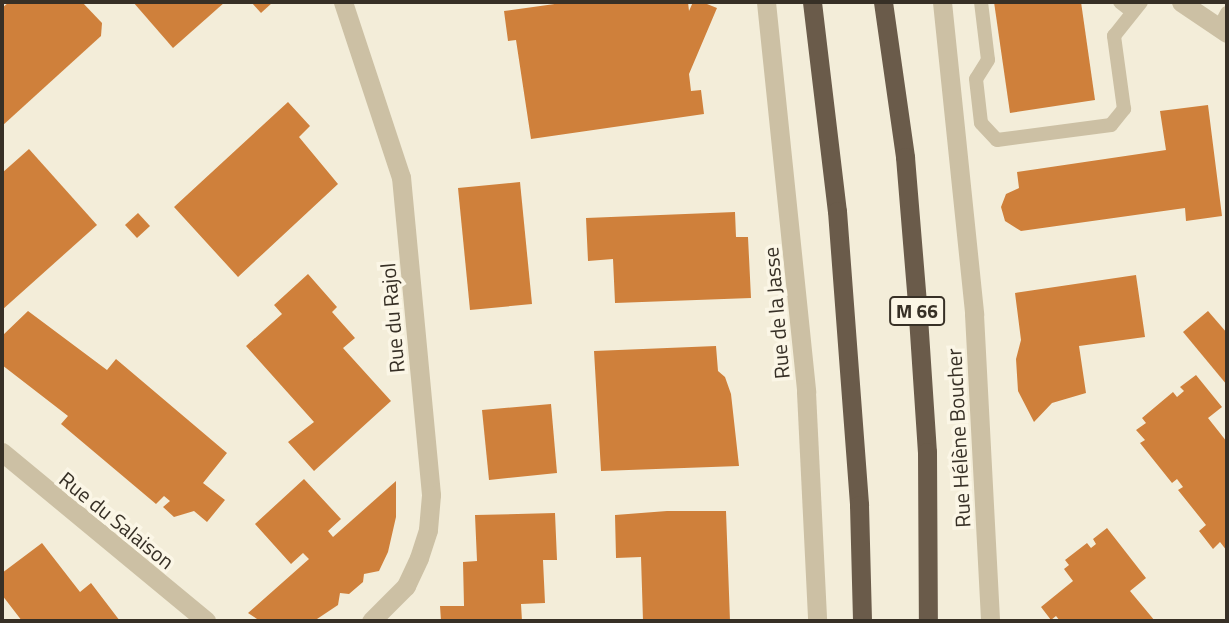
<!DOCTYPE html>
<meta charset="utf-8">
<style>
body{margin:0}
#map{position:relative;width:1229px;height:623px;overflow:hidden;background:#f3edd9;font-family:"Titillium Web",sans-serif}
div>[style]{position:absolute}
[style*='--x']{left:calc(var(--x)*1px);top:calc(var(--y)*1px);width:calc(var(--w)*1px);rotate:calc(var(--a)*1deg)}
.building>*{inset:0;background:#cf803b}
.service>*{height:14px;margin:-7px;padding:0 7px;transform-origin:7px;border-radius:7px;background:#ccc0a4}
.minor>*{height:19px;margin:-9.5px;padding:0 9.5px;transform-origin:9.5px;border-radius:9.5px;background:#ccc0a4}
.tertiary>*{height:19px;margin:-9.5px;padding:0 9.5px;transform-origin:9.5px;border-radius:9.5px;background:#ccc0a4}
.trunk>*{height:19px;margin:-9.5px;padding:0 9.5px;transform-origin:9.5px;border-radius:9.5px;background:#6a5b4a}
span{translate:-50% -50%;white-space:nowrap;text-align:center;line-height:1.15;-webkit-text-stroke:7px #fbf6e6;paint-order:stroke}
.shield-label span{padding:2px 5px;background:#fbf6e6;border:2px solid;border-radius:5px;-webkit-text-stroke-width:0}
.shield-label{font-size:19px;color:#373026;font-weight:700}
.street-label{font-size:21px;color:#373026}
.frame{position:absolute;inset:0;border:4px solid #373026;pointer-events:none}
</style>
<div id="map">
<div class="building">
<div style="clip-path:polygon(9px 2px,82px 2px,102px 23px,101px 36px,2px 126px,2px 8px)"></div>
<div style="clip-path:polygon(133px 2px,225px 2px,173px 48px)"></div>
<div style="clip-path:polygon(251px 2px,273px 2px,261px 13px)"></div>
<div style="clip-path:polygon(569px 2px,688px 2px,689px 11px,693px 2px,702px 2px,717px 8px,689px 74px,691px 91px,701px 90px,704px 114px,531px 139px,516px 40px,508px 41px,504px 11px)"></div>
<div style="clip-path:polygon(994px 2px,1081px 2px,1095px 100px,1010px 113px)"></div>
<div style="clip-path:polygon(288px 102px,310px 126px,299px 137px,338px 184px,238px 277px,174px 207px)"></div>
<div style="clip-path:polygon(1208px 105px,1222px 216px,1186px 221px,1185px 208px,1021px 231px,1005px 221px,1001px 207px,1006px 194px,1019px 188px,1017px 172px,1166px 150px,1160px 111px)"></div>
<div style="clip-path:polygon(29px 149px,97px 225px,2px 310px,2px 173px)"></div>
<div style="clip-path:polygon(520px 182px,532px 304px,470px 310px,458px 188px)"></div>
<div style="clip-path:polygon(735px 212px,736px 237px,748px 237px,751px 298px,615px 303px,613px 259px,588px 261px,586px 218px)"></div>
<div style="clip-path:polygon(138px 213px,150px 226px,137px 238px,125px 225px)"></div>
<div style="clip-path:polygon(308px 274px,337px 307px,332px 312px,355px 338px,343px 348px,391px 401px,314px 471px,288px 442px,314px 422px,246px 346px,282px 314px,274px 305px)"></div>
<div style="clip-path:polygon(1136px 275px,1145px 337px,1079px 346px,1086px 393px,1052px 403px,1034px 422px,1018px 391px,1016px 359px,1021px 340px,1015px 293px)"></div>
<div style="clip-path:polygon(28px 311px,107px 370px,116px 359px,227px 453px,203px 483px,225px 500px,207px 522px,194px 511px,174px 517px,163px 507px,170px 501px,164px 496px,156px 504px,61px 424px,68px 416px,2px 365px,2px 336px)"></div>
<div style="clip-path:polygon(1208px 311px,1227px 333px,1227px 385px,1183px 332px)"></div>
<div style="clip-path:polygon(716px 346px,718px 371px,725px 377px,731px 394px,739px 466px,601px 471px,594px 351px)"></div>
<div style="clip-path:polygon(1196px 375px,1222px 407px,1208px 418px,1227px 442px,1227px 551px,1220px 542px,1213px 549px,1199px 531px,1206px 525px,1178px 490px,1183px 487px,1177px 479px,1172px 483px,1140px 443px,1145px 440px,1136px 430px,1146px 423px,1142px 418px,1173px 392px,1177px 397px,1184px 391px,1180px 387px)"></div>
<div style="clip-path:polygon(551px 404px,557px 473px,489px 480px,482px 410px)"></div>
<div style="clip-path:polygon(304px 479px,341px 519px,328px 531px,333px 537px,396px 481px,396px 517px,388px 552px,379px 571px,364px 574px,363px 582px,349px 594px,340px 593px,338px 605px,314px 621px,260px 621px,248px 613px,309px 559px,303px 553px,291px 564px,255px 524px)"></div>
<div style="clip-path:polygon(667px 511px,726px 511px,730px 621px,643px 621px,641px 557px,616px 558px,615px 515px)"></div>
<div style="clip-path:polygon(555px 513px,557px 560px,543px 560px,545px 603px,521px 604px,522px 621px,441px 621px,440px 606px,464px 606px,463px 562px,477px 561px,475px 515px)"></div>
<div style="clip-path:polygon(1107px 528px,1146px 578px,1130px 591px,1155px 621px,1060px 621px,1056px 616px,1051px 620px,1041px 607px,1073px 581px,1064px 569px,1069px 565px,1065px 560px,1087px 543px,1091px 548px,1096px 544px,1093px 539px)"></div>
<div style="clip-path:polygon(42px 543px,80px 592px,91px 583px,120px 621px,22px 621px,2px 595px,2px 573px)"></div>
</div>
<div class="service">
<div style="--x:981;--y:2;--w:58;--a:83.1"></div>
<div style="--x:988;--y:60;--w:22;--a:122"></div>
<div style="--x:976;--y:79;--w:44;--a:83.5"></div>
<div style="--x:981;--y:123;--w:23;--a:47"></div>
<div style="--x:997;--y:140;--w:115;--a:-7.5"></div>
<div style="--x:1111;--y:125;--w:21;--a:-51"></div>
<div style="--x:1124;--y:109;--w:74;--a:-97.8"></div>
<div style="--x:1114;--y:36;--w:43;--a:-51.5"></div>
<div style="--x:1120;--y:2;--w:16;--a:38"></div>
<div style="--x:1219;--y:28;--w:17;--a:-62"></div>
</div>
<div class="minor">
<div style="--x:942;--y:2;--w:314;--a:84.1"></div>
<div style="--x:974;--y:314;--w:307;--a:87"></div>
<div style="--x:1181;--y:2;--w:55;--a:34"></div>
</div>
<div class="tertiary">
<div style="--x:343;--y:2;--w:184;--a:71.7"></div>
<div style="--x:401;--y:177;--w:319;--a:84.6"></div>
<div style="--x:431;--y:495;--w:35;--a:95"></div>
<div style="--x:428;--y:530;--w:29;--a:108"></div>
<div style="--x:419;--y:558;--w:31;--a:115"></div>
<div style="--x:406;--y:586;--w:49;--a:135"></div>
<div style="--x:766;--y:2;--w:392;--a:84.1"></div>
<div style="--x:806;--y:392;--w:229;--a:87.2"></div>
<div style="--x:2;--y:452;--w:265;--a:39.6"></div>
</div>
<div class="trunk">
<div style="--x:812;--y:2;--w:210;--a:83.2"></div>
<div style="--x:837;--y:211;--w:295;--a:85.7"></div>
<div style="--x:859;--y:505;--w:116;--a:88.5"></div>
<div style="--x:883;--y:2;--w:157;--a:81.9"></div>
<div style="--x:905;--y:157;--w:145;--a:85.3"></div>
<div style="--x:917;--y:302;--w:150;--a:86.2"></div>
<div style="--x:927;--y:452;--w:169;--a:89.7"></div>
</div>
<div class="shield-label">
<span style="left:917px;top:311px">M 66</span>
</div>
<div class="street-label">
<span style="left:776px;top:313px;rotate:-95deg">Rue de la Jasse</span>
<span style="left:392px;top:318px;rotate:-95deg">Rue du Rajol</span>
<span style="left:958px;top:438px;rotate:-93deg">Rue Hélène Boucher</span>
<span style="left:117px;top:520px;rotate:39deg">Rue du Salaison</span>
</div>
<div class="frame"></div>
</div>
